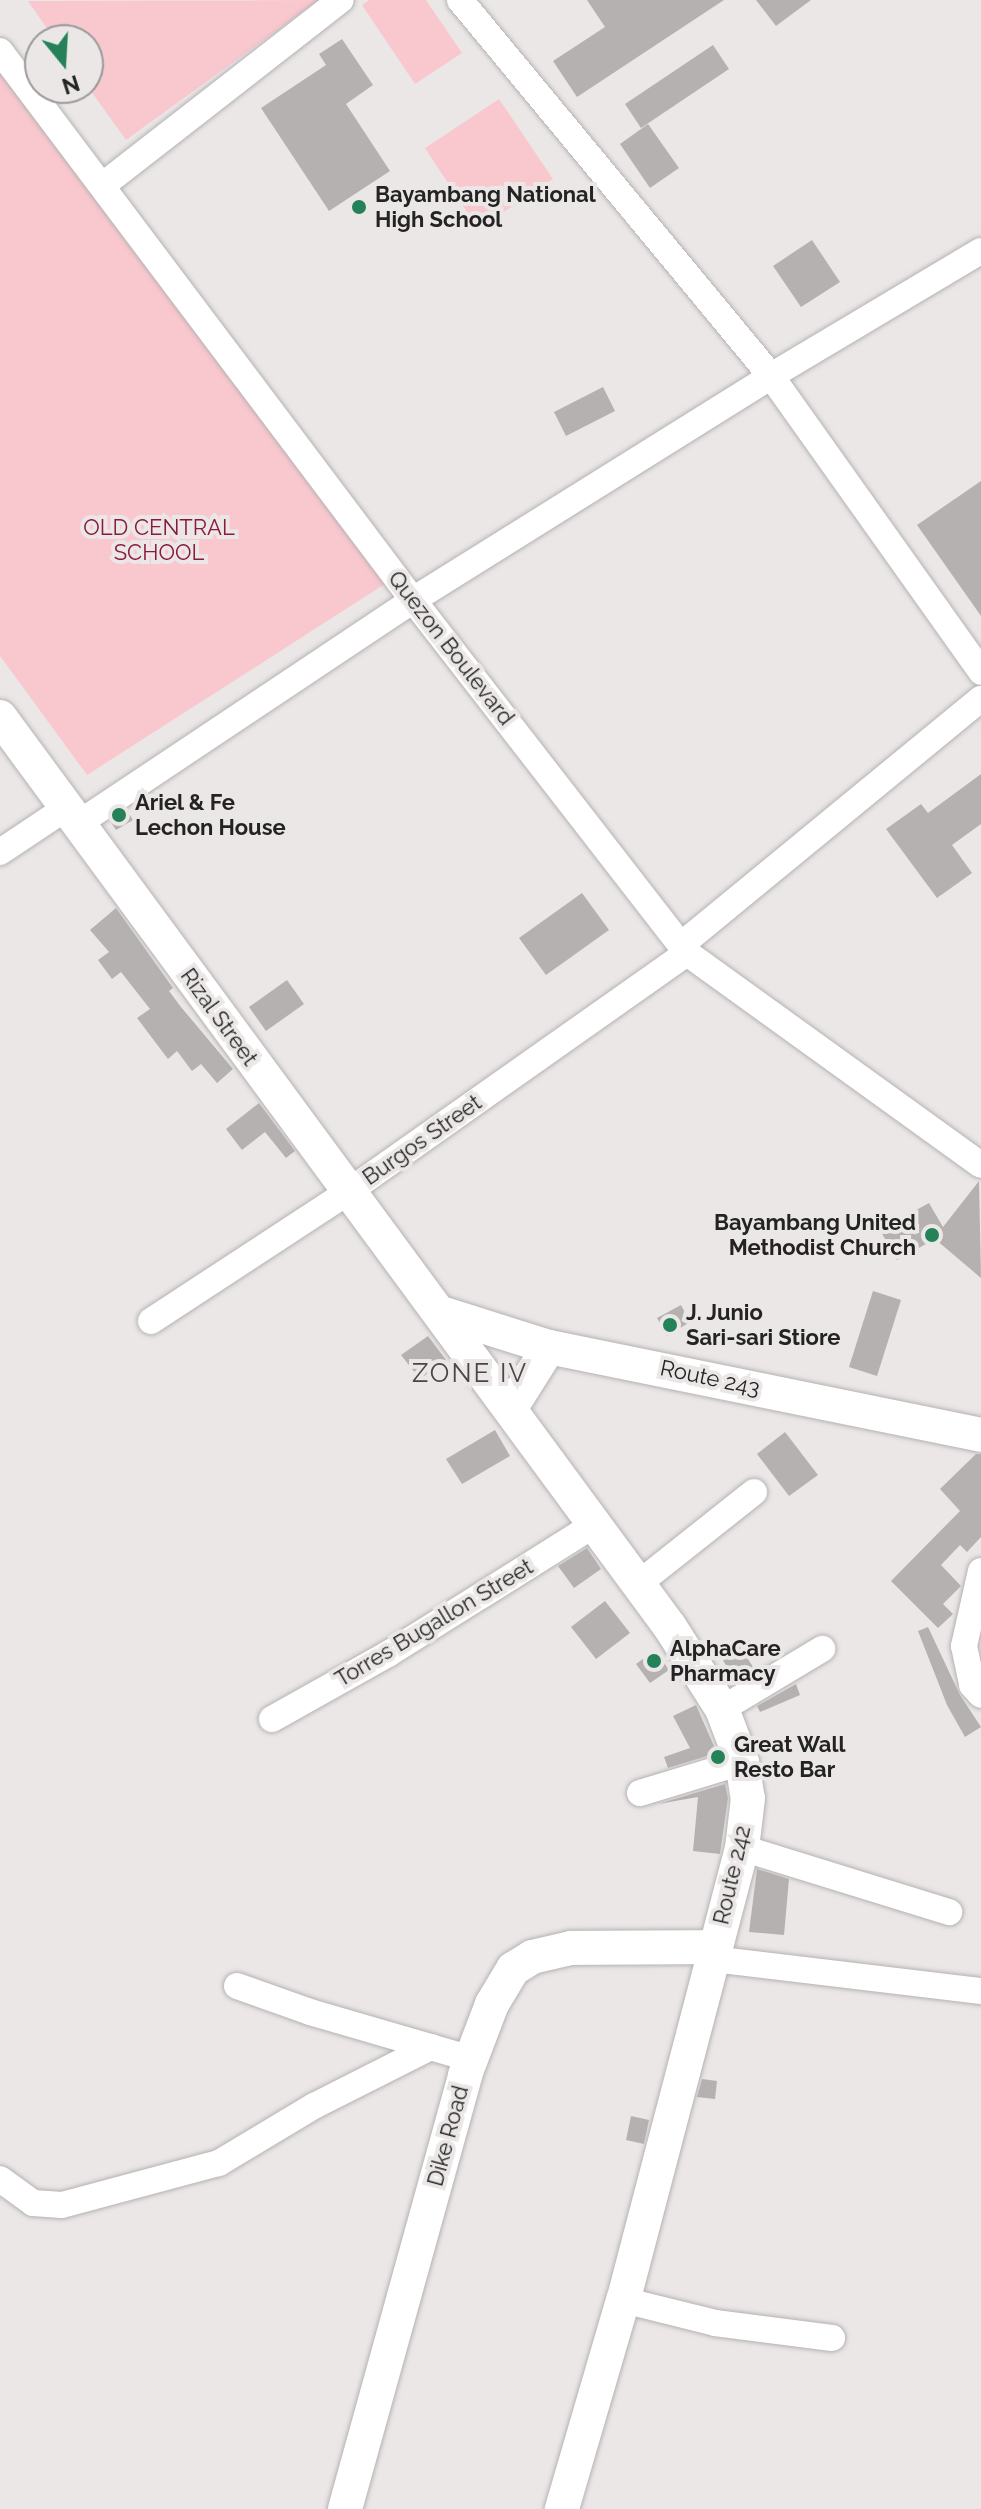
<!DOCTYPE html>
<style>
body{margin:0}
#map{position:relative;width:981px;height:2509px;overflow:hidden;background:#ebe7e7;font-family:Raleway,sans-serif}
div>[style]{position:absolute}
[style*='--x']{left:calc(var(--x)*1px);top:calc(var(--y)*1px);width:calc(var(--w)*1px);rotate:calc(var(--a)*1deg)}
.green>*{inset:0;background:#f9c8cf}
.building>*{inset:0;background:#b5b1b1}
.roads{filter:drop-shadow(0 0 2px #b6b2b3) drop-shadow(0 0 2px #b6b2b3)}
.minor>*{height:26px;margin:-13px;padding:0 13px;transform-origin:13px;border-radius:13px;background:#fff}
.major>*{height:34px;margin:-17px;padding:0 17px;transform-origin:17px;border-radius:17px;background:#fff}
.dots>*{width:22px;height:22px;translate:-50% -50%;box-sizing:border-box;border:4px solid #ebe7e7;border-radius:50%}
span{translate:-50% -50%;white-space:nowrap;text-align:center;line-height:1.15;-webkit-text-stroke:8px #ebe7e7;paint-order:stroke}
.poi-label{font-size:22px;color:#242323;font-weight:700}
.left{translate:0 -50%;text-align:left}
.right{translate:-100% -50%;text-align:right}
.park-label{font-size:22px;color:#8a193c}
.street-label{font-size:22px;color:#242323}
.quarter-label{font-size:26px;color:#4a4647;letter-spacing:2px}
.north{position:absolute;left:24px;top:24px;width:80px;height:80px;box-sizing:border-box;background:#ebe7e7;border:2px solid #9b9999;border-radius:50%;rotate:162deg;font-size:22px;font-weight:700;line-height:32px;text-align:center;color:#242323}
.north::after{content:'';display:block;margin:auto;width:28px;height:36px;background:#258157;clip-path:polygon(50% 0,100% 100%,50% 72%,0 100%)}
</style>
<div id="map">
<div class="green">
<div style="clip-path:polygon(319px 0,126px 140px,88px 87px,88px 40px,55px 40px,28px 1px)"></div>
<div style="clip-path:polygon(369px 0,426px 0,462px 53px,415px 84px,362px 5px)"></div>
<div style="clip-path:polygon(0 63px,388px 582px,87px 775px,0 656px)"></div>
<div style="clip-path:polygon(499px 99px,553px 179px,478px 229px,425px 148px)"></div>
</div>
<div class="building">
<div style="clip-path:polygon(587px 0,724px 0,577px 97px,553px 61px,605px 27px)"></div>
<div style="clip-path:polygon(756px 0,811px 0,776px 26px)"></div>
<div style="clip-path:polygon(342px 39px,373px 85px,346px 104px,390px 171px,329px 211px,261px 108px,326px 65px,319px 54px)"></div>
<div style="clip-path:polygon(713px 45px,729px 69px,641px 128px,625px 104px)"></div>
<div style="clip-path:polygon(648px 124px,679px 168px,650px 188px,620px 144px)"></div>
<div style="clip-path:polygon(812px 240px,840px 282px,801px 307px,773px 266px)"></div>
<div style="clip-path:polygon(603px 387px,615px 411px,566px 436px,554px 412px)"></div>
<div style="clip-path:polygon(981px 481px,981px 616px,917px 525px)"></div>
<div style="clip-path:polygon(981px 774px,981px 824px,952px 845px,972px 873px,937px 898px,886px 829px,921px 804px,928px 813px)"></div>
<div style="clip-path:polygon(127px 810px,133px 820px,116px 830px,110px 821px)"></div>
<div style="clip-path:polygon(582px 893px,609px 930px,546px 975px,519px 938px)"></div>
<div style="clip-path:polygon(116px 908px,173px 988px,169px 991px,181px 1007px,233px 1069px,217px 1083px,201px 1064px,192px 1071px,177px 1051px,168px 1059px,137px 1018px,150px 1009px,121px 972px,112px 979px,98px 960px,109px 952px,90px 930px)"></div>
<div style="clip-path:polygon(287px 980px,304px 1004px,266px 1031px,249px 1007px)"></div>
<div style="clip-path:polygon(259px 1103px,295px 1151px,286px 1158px,265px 1132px,242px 1150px,226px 1129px)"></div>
<div style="clip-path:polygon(979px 1181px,981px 1278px,935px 1239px,897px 1260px,880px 1230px,929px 1203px,943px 1227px)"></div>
<div style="clip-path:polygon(873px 1291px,901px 1300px,877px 1376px,849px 1367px)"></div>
<div style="clip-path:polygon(681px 1305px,690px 1322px,667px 1336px,657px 1318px)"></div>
<div style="clip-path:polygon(428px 1336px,446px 1360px,420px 1379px,401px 1355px)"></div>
<div style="clip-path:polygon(495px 1430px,510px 1456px,462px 1484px,446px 1459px)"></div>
<div style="clip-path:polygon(785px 1432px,818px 1475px,789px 1496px,757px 1454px)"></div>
<div style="clip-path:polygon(976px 1454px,981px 1454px,981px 1537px,967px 1552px,960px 1545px,941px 1565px,961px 1586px,943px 1604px,953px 1614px,938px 1628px,891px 1581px,960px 1511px,940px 1489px)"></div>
<div style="clip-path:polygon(587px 1548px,601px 1569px,574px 1588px,558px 1566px)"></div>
<div style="clip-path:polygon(605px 1601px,630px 1633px,596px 1659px,571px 1627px)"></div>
<div style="clip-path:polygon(928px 1627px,960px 1695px,981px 1727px,965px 1737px,947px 1705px,918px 1631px)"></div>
<div style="clip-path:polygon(750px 1640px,758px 1654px,748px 1659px,755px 1670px,736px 1682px,721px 1657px)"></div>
<div style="clip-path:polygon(655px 1650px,669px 1670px,650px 1683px,636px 1664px)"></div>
<div style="clip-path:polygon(796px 1684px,800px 1695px,760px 1712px,757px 1706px)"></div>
<div style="clip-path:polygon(696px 1705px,717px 1753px,668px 1768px,664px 1757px,690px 1748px,673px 1716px)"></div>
<div style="clip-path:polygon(725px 1784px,728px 1798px,720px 1854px,693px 1851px,698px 1797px,658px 1804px)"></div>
<div style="clip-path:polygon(757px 1869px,789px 1879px,784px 1935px,749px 1932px)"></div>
<div style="clip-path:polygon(702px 2079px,717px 2081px,715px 2099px,697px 2097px)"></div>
<div style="clip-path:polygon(631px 2116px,649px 2120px,644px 2144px,626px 2140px)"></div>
</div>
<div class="roads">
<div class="minor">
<div style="--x:460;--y:0;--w:488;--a:50.4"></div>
<div style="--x:771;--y:376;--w:363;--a:54.6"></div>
<div style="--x:0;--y:51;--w:687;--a:53.05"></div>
<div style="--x:413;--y:600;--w:447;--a:52.2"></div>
<div style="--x:687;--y:953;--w:362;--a:35.8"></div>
<div style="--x:103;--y:185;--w:301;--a:-37.9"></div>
<div style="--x:79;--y:823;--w:402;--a:-33.7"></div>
<div style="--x:413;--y:600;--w:422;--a:-32"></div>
<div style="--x:771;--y:376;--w:244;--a:-30.8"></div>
<div style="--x:0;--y:852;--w:79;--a:-33.7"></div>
<div style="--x:681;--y:945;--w:388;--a:-39.4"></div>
<div style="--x:151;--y:1321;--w:235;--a:-33.2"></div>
<div style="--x:348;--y:1192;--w:415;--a:-35.2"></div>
<div style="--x:981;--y:1571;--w:77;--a:102.8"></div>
<div style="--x:964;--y:1646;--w:40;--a:78"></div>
<div style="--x:972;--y:1685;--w:13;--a:48"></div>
<div style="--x:638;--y:1584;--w:148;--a:-38.4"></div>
<div style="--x:722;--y:1709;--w:117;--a:-31"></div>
<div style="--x:272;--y:1719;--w:133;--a:-29.3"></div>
<div style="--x:388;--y:1654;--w:243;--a:-32.1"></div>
<div style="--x:640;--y:1793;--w:107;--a:-16.9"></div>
<div style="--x:742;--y:1848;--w:217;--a:17.2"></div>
<div style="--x:712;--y:1959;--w:271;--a:6.8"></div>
<div style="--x:237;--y:1986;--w:77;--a:19.6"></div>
<div style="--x:310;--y:2012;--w:169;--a:16.2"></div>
<div style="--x:0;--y:2179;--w:41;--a:36"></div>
<div style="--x:33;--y:2203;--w:29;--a:4"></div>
<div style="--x:62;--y:2205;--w:163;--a:-15"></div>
<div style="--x:219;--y:2163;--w:111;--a:-31"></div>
<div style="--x:314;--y:2106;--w:131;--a:-26.8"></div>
<div style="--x:623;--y:2300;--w:95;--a:14"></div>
<div style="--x:715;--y:2323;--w:118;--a:7.3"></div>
</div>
<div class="major">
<div style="--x:0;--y:717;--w:1130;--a:53.64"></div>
<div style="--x:670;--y:1627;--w:97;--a:57.6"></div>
<div style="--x:722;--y:1709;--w:57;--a:69.3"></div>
<div style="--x:742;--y:1762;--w:36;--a:81"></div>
<div style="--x:748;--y:1798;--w:50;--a:96.8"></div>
<div style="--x:742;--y:1848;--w:467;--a:104.7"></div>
<div style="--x:623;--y:2300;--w:218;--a:106.3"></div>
<div style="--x:441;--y:1313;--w:113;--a:17.5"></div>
<div style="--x:549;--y:1347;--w:441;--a:11.5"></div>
<div style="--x:510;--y:1409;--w:73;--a:-57.8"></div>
<div style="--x:345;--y:2509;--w:450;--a:-74.5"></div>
<div style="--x:465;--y:2075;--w:76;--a:-69.2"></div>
<div style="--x:492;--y:2004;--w:41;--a:-59"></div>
<div style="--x:513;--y:1969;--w:22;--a:-32"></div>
<div style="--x:532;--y:1957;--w:40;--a:-13"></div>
<div style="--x:571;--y:1948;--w:144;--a:-0.4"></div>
</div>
</div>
<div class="dots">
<div style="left:359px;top:207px;background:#258157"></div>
<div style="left:119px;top:815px;background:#258157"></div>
<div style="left:932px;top:1235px;background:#258157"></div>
<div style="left:670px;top:1325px;background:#258157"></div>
<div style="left:654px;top:1661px;background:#258157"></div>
<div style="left:718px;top:1757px;background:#258157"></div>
</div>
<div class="poi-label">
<span class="left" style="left:375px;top:207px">Bayambang National<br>High School</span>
<span class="left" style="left:135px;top:815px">Ariel &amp; Fe<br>Lechon House</span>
<span class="right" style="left:916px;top:1235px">Bayambang United<br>Methodist Church</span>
<span class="left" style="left:686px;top:1325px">J. Junio<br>Sari-sari Stiore</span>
<span class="left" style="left:670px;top:1661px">AlphaCare<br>Pharmacy</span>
<span class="left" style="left:734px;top:1757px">Great Wall<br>Resto Bar</span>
</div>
<div class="park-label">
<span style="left:159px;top:540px">OLD CENTRAL<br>SCHOOL</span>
</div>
<div class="street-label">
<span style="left:451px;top:648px;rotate:52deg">Quezon Boulevard</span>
<span style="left:219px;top:1017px;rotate:54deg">Rizal Street</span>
<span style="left:422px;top:1140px;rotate:-35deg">Burgos Street</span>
<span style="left:710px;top:1378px;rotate:12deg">Route 243</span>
<span style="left:434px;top:1623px;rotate:-31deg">Torres Bugallon Street</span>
<span style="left:732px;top:1875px;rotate:-77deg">Route 242</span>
<span style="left:448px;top:2136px;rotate:-75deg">Dike Road</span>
</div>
<div class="quarter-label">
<span style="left:470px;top:1374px">ZONE IV</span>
</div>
<div class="north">N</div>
</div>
